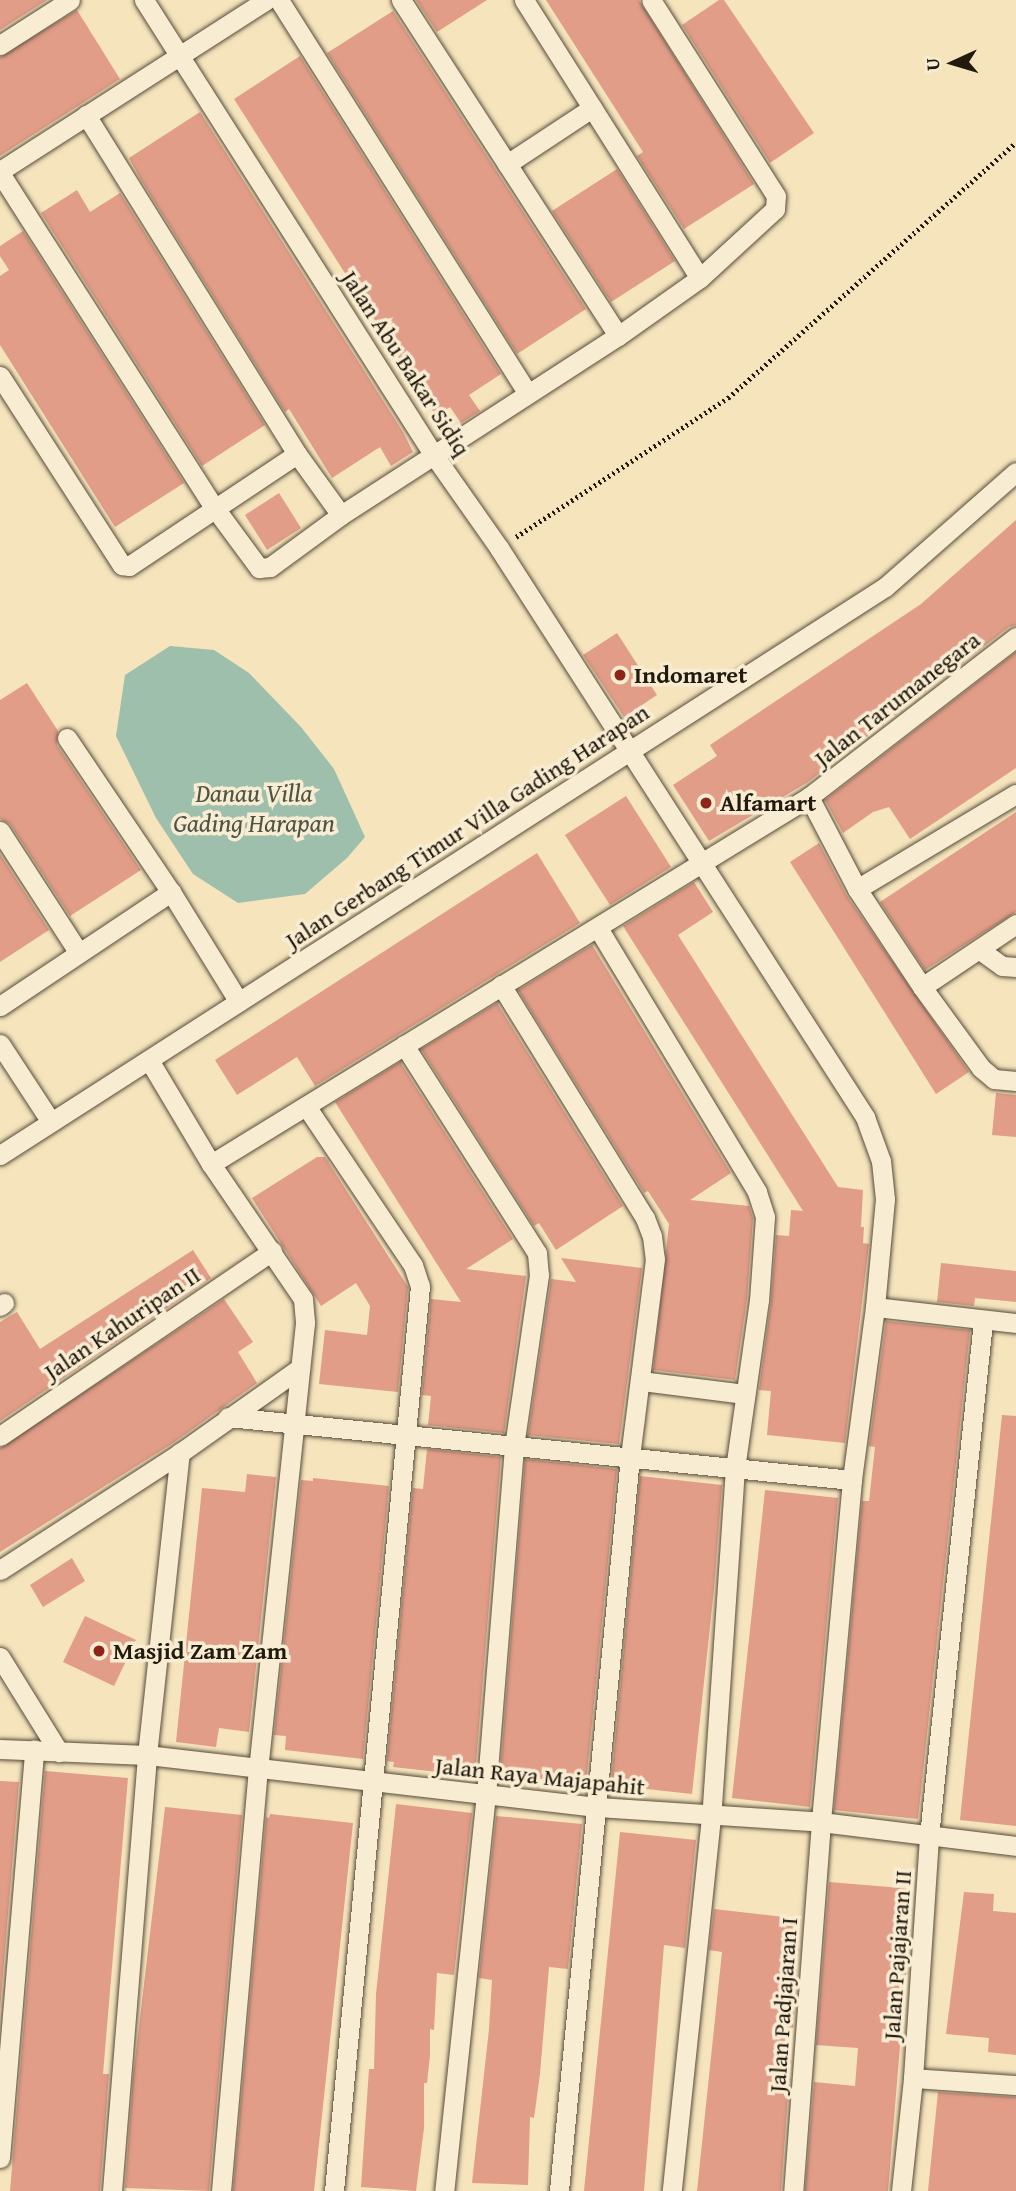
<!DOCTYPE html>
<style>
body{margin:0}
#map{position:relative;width:1016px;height:2191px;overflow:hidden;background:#f5e4bc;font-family:"Gentium Book Plus",serif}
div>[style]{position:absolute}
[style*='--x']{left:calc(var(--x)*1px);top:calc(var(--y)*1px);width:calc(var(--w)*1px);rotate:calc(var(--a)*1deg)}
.water>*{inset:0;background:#9dbfab}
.building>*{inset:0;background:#e19d88}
.path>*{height:4.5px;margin-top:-2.25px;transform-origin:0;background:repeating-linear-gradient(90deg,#231a0e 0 2px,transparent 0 5.5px)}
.roads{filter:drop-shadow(0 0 2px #584c3a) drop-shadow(0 0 2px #584c3a)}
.minor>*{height:19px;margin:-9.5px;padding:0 9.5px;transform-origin:9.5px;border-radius:9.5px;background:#f8edd3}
.dots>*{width:19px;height:19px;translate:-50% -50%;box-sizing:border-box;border:4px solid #f8edd3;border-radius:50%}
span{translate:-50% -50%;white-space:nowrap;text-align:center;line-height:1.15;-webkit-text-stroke:7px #f8edd3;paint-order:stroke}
.street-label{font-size:24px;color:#231a0e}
.poi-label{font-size:24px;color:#231a0e;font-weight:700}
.left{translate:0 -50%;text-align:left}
.water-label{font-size:26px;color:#4e5445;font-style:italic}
.north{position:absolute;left:918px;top:28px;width:70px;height:70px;-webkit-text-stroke:5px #f8edd3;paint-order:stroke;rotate:266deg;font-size:19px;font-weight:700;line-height:28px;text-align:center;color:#231a0e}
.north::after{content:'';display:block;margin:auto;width:24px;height:32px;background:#231a0e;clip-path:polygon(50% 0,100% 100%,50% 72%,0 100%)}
</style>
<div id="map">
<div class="water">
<div style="clip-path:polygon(170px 646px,214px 650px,249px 673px,301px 727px,334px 769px,365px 837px,347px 858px,305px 894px,238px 903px,193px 874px,156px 818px,116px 736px,125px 675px)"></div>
</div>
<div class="building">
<div style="clip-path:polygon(0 0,47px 0,0 30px)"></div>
<div style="clip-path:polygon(416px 0,487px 0,437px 32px)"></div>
<div style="clip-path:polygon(546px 0,639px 0,754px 184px,684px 229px,637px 156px,643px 152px)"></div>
<div style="clip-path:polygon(719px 0,724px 0,814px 133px,770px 163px,682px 25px)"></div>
<div style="clip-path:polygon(77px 10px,120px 79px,0 156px,0 57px)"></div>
<div style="clip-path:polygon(393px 11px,586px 309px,517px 354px,327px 53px)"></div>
<div style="clip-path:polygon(300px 56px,501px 374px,469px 395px,480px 411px,461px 423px,450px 407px,436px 416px,234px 99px)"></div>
<div style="clip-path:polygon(200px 112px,403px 432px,413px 452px,391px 466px,380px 447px,332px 478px,289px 409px,285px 412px,141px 180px,129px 158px)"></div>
<div style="clip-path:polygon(617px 169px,675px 261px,611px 302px,552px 211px)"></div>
<div style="clip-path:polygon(77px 190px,90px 212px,120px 193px,265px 425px,202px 466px,41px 213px)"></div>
<div style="clip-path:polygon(23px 231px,184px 483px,115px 527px,0 345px,0 276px,9px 270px,0 256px,0 246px)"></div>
<div style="clip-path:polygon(279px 493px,301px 528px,267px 550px,245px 515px)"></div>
<div style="clip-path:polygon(1016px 520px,1016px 625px,1009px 627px,808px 782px,709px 841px,673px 785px,717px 756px,710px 745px,921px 604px)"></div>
<div style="clip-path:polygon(617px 633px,657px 695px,624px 717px,583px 655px)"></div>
<div style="clip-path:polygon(1016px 652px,1016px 768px,910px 839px,889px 807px,873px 812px,843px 833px,825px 800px)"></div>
<div style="clip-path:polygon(27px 683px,58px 731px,57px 745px,141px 870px,70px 916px,10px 824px,0 819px,0 700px)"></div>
<div style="clip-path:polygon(626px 796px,671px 867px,610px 905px,565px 835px)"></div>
<div style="clip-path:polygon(1016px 812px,1016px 912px,925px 970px,880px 902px)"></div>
<div style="clip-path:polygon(819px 843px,847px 896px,969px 1072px,936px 1094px,790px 862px)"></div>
<div style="clip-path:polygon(537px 853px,580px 923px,315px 1086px,297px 1057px,237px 1095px,215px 1060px)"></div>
<div style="clip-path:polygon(0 854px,49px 930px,0 962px)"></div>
<div style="clip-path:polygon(694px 882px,713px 912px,678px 935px,838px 1187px,863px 1190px,861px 1227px,864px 1227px,863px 1243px,869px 1244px,845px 1443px,767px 1435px,771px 1391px,759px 1390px,771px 1301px,776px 1235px,789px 1236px,791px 1210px,803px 1211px,623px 926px)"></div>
<div style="clip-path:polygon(592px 945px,731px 1173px,690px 1200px,749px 1206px,753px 1218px,747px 1299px,735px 1380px,653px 1370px,669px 1224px,648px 1191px,644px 1193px,518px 990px)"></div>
<div style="clip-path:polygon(497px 1003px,623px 1206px,556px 1250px,539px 1223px,534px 1226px,421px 1049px)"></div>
<div style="clip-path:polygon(400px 1062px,513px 1239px,466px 1269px,526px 1276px,504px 1433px,428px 1425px,431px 1396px,422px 1395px,431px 1299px,461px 1302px,335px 1102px)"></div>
<div style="clip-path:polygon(996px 1093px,1016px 1095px,1016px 1137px,992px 1135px)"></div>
<div style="clip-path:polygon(317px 1157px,325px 1157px,408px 1287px,398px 1392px,319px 1384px,325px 1330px,367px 1335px,370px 1306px,356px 1283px,321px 1306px,252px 1198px)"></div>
<div style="clip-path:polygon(193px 1250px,211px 1278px,0 1421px,0 1322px,17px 1312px,40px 1349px)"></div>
<div style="clip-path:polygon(561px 1258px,642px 1268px,619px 1444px,528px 1435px,551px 1279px,576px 1282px)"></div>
<div style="clip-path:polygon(941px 1263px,1016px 1271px,1016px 1302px,975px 1298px,974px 1306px,937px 1302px)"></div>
<div style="clip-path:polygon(224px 1299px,253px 1342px,238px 1352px,257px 1383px,173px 1443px,0 1552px,0 1448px)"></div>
<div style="clip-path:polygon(886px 1321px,970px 1330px,918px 1819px,834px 1810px,862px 1501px,869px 1501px,875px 1447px,869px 1446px)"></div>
<div style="clip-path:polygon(1002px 1415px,1016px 1416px,1016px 1826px,960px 1820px)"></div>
<div style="clip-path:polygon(427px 1449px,501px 1457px,475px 1776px,393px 1767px,394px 1762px,387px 1761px,413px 1488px,423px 1489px)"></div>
<div style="clip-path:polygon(525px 1459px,617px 1469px,586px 1784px,500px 1774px)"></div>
<div style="clip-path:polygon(247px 1474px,276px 1477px,249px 1732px,219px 1728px,216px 1747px,176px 1742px,202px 1488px,245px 1492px)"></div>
<div style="clip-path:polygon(640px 1476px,722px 1485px,714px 1589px,692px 1794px,611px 1785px)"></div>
<div style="clip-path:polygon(313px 1478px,389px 1486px,363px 1759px,285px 1750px,286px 1736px,274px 1735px,301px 1480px,313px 1481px)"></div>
<div style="clip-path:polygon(765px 1490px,838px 1498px,810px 1807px,732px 1798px)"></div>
<div style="clip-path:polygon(72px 1558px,85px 1581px,43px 1607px,30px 1585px)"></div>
<div style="clip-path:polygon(85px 1616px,136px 1640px,114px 1686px,63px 1662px)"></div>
<div style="clip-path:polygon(45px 1771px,128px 1778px,103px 2074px,109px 2074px,100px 2191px,10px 2191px)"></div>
<div style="clip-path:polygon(0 1781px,19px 1782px,0 2010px)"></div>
<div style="clip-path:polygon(396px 1804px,472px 1813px,454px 1975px,437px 1973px,434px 2030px,430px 2029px,430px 2055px,427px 2083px,424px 2083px,424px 2128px,416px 2191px,361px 2187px,369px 2069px,374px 2069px,376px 1994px)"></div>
<div style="clip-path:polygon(165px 1807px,242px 1815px,209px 2191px,125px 2188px,133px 2077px)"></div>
<div style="clip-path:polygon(270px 1814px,353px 1823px,314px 2191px,233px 2191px,266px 1817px,269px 1818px)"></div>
<div style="clip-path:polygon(496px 1816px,582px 1824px,568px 1969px,549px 1967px,540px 2074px,534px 2118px,530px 2117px,528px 2185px,472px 2183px,489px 2029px,492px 1980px,479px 1978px)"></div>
<div style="clip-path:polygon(620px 1832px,696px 1840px,685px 1948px,664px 1945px,644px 2191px,584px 2191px)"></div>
<div style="clip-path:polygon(829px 1882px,913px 1889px,888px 2191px,805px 2191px,814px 2082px,855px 2086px,858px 2048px,816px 2045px)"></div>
<div style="clip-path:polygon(964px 1892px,994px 1894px,993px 1911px,1016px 1913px,1016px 2055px,988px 2052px,989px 2038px,946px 2034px)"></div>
<div style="clip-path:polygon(714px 1909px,801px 1919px,781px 2191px,697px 2191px,722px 1952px,709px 1950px)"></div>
<div style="clip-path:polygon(938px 2092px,1016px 2097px,1016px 2191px,928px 2191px)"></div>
</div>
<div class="path">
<div style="--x:516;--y:537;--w:254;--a:-33.3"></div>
<div style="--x:728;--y:398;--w:385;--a:-41.6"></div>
</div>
<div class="roads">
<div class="minor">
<div style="--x:144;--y:0;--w:538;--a:57.52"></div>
<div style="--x:433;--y:454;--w:115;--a:54.9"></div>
<div style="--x:499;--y:548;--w:677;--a:57.25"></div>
<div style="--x:865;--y:1117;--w:47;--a:70"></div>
<div style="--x:881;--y:1161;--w:38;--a:84"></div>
<div style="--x:885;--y:1199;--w:108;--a:95.3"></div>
<div style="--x:875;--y:1307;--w:175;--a:97.6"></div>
<div style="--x:852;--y:1480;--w:343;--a:95.2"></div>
<div style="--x:821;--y:1822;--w:370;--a:94.3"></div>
<div style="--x:279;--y:0;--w:464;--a:57.7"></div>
<div style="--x:401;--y:0;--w:400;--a:57.1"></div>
<div style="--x:524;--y:0;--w:329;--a:57.7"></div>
<div style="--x:0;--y:45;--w:83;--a:-32.7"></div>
<div style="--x:86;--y:115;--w:399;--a:58.1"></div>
<div style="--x:297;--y:454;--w:75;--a:54.2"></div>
<div style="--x:341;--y:515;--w:330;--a:-32.9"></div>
<div style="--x:618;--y:336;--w:100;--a:-35.3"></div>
<div style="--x:700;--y:278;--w:102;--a:-42.6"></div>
<div style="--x:775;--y:209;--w:13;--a:-86"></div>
<div style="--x:776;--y:196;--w:232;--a:-122.5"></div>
<div style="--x:507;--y:164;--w:102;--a:-33.4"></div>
<div style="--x:0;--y:171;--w:316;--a:-32.7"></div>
<div style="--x:0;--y:173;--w:397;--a:57.4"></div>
<div style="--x:214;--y:507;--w:76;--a:53.6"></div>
<div style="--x:259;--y:568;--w:11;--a:-5"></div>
<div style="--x:270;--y:567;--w:88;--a:-36.2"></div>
<div style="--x:0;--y:376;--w:225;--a:57.2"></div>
<div style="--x:122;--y:565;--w:7;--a:8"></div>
<div style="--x:129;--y:566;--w:202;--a:-33.7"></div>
<div style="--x:67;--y:738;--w:186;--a:56"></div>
<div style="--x:809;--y:797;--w:104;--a:62.4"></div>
<div style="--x:857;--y:889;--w:118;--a:56.4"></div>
<div style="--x:922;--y:987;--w:100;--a:53.9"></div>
<div style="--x:981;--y:1068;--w:17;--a:40"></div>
<div style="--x:994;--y:1079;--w:22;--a:5"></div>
<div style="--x:0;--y:831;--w:145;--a:57.1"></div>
<div style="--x:857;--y:889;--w:185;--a:-30.9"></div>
<div style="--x:598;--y:928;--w:308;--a:58.9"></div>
<div style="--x:757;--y:1192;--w:26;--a:72"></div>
<div style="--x:765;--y:1217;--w:83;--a:94.1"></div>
<div style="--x:759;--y:1300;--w:170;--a:98.1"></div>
<div style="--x:735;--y:1468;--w:350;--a:93.9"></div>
<div style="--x:711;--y:1817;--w:376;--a:96"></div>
<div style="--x:980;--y:950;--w:27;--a:36"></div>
<div style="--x:1002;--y:966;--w:14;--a:4"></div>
<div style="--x:501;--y:985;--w:274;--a:58.3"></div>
<div style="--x:645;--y:1218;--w:19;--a:69"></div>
<div style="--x:652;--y:1236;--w:23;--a:83"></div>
<div style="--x:655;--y:1259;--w:200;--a:97.2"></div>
<div style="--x:630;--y:1457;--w:737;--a:95.53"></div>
<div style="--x:922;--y:987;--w:113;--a:-33.8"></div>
<div style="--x:0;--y:1006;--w:206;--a:-33.7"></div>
<div style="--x:171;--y:892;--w:129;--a:58.3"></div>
<div style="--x:0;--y:1044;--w:93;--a:56.8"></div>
<div style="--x:404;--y:1045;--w:247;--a:57.4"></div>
<div style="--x:537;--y:1253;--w:22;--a:85"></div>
<div style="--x:539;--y:1275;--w:174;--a:98.3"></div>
<div style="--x:514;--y:1447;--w:348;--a:94.6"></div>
<div style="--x:486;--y:1794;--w:399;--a:96"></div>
<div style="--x:149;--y:1060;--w:121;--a:59.2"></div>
<div style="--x:211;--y:1164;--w:163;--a:55.7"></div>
<div style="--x:303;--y:1299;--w:24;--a:85"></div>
<div style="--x:305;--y:1323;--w:447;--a:96"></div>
<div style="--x:258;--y:1768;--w:425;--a:95"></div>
<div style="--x:306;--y:1106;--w:192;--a:56.1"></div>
<div style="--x:413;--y:1265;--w:22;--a:72"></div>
<div style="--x:420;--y:1286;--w:909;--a:95.43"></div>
<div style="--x:0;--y:1155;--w:1052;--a:-32.69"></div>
<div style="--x:885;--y:587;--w:174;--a:-41.3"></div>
<div style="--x:211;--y:1164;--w:702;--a:-31.54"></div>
<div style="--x:809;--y:797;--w:262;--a:-37.7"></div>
<div style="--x:0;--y:1306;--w:5;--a:-37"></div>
<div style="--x:875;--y:1307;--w:142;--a:6.5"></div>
<div style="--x:642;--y:1381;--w:104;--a:7.2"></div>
<div style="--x:228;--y:1417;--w:627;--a:5.77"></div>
<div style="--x:0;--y:1436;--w:329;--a:-34.2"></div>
<div style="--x:0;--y:1570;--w:215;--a:-33"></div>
<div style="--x:180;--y:1453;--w:147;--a:-35.3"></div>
<div style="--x:0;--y:1657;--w:112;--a:58.2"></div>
<div style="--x:0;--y:1749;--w:147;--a:2.3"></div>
<div style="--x:147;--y:1755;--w:454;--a:6.6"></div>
<div style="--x:598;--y:1807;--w:224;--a:3.8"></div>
<div style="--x:821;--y:1822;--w:196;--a:7"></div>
<div style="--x:913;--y:2078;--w:103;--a:3.9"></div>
<div style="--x:0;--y:2158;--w:410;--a:-85.2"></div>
<div style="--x:112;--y:2191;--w:437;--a:-85.4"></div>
<div style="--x:147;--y:1755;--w:304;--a:-83.8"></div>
<div style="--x:901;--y:2191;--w:114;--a:-83.9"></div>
<div style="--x:913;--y:2078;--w:243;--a:-86.2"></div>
<div style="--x:929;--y:1836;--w:518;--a:-84.01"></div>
</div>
</div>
<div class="dots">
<div style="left:620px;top:675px;background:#8f2418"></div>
<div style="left:706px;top:803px;background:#8f2418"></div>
<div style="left:99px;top:1651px;background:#8f2418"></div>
</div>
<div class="street-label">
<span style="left:406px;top:363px;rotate:57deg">Jalan Abu Bakar Sidiq</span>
<span style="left:897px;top:699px;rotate:-38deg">Jalan Tarumanegara</span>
<span style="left:467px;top:826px;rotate:-33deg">Jalan Gerbang Timur Villa Gading Harapan</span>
<span style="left:122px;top:1323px;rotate:-34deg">Jalan Kahuripan II</span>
<span style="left:540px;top:1776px;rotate:6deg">Jalan Raya Majapahit</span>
<span style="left:897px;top:1955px;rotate:-86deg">Jalan Pajajaran II</span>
<span style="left:783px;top:2005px;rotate:-86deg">Jalan Padjajaran I</span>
</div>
<div class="poi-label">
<span class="left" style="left:634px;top:675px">Indomaret</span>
<span class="left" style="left:720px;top:803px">Alfamart</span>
<span class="left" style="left:113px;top:1651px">Masjid Zam Zam</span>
</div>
<div class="water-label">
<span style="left:254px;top:808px">Danau Villa<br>Gading Harapan</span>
</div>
<div class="north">U</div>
</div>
